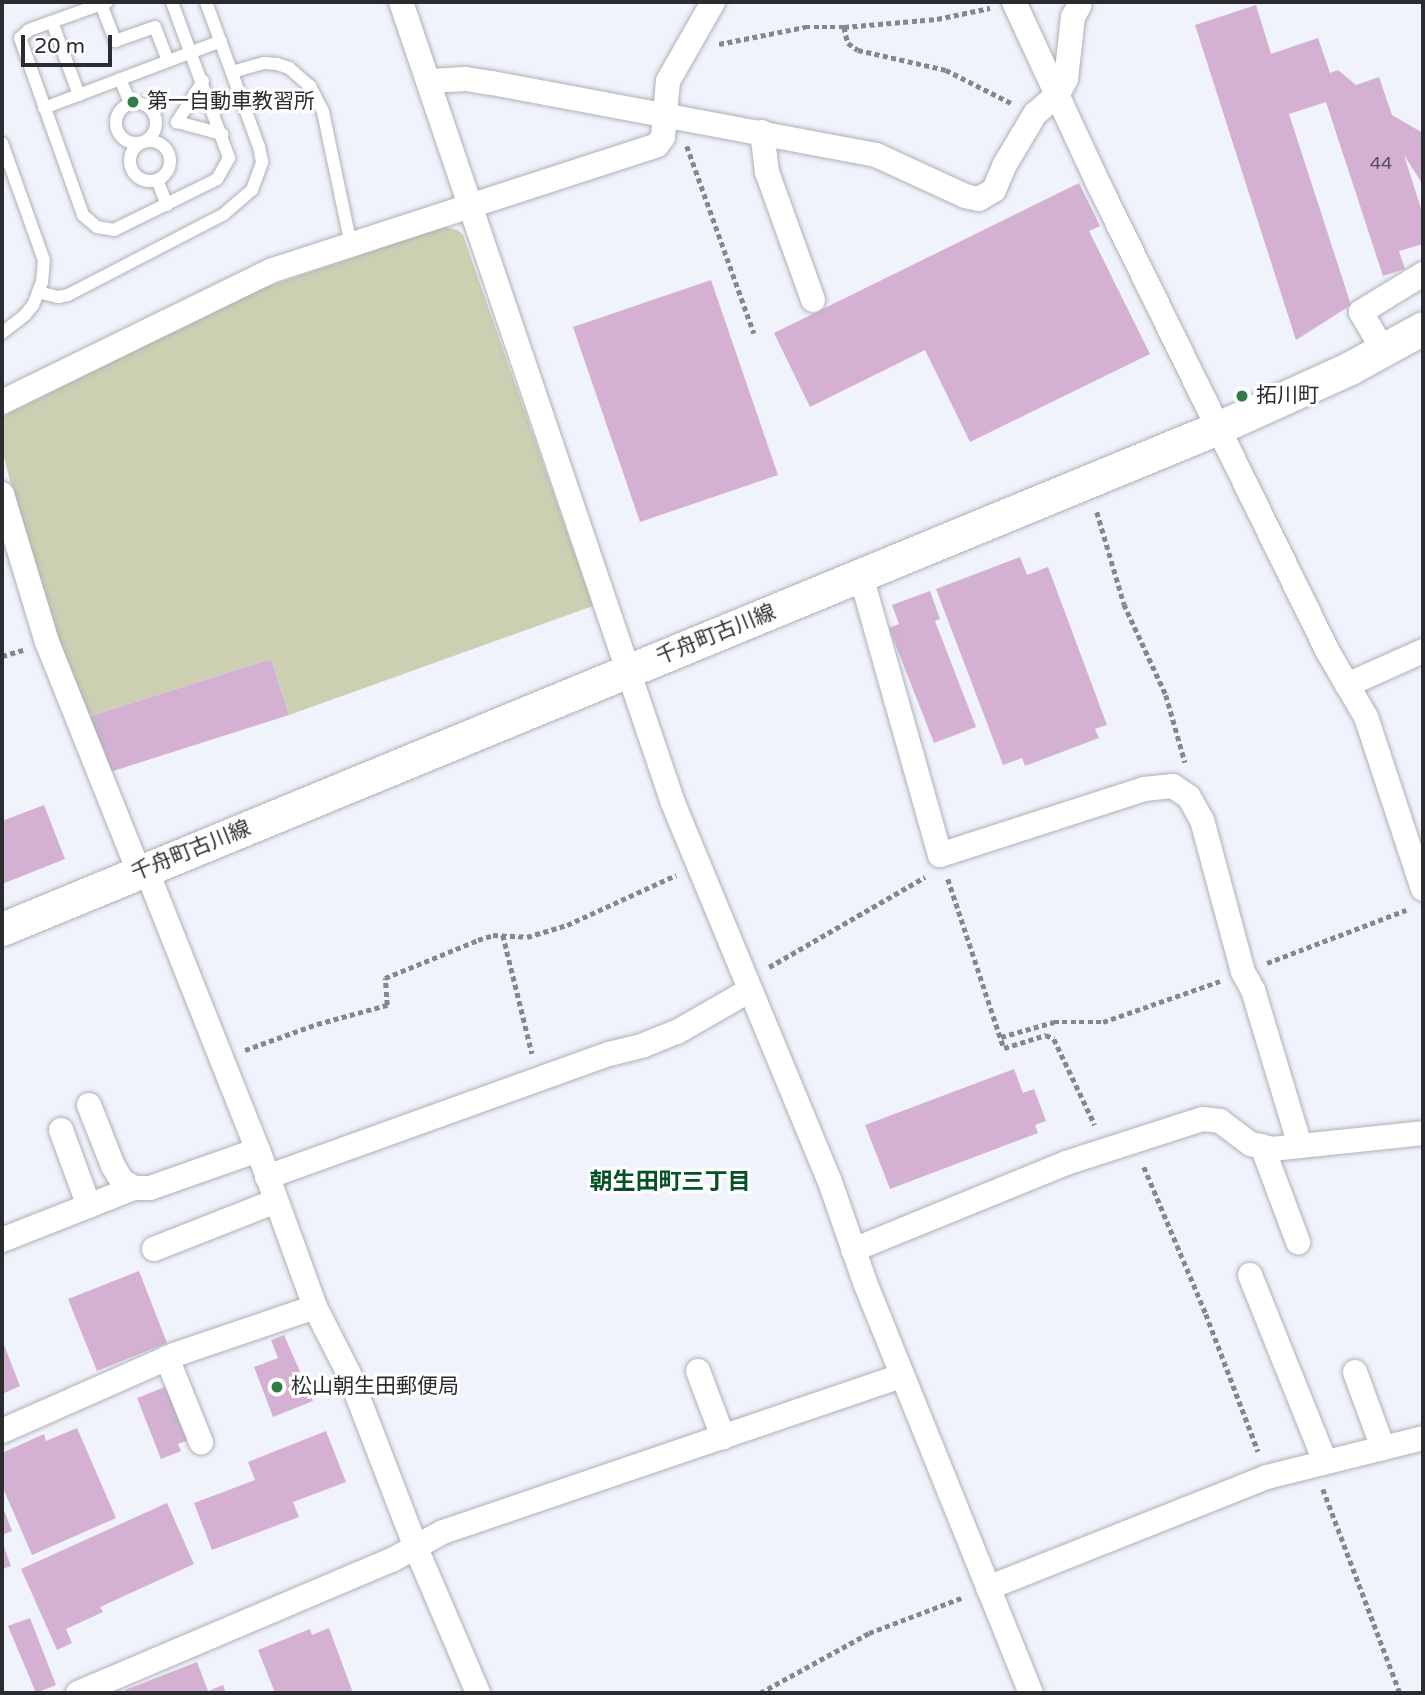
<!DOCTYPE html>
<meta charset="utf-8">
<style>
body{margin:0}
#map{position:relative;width:1425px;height:1695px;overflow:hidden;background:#f0f3fb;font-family:"Varela Round","Noto Sans JP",sans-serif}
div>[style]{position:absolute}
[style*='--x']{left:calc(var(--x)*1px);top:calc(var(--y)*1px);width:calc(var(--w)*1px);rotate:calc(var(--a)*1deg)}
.green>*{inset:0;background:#cccfb1}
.building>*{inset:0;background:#d4b1d3}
.path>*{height:4.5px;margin-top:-2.25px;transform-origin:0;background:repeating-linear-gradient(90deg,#85878c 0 5px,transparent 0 8.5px)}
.roads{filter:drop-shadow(0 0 2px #aeb1b8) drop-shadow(0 0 2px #aeb1b8)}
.lane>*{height:12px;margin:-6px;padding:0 6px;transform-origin:6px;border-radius:6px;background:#fff}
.lane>.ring{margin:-6px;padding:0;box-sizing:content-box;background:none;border:12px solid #fff;border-radius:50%}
.street>*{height:24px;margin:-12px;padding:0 12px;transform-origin:12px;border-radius:12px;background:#fff}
.secondary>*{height:33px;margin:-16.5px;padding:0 16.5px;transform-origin:16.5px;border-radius:16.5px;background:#fff}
.dots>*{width:19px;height:19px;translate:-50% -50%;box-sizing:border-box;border:4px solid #fff;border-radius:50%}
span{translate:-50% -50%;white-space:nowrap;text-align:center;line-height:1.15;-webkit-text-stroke:6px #fff;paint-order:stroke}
.number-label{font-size:18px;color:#554d58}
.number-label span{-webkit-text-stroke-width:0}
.poi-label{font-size:21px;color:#2b2c2f}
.left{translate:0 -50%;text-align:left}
.street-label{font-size:21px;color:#2b2c2f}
.neighbourhood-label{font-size:23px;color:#055125;font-weight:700}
.frame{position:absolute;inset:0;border:4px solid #2b2c2f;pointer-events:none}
.scale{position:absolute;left:21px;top:35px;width:91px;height:32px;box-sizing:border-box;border:4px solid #2b2c2f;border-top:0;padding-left:9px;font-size:21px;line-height:24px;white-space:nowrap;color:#2b2c2f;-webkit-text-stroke:5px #fff;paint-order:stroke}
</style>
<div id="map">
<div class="green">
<div style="clip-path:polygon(443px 227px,458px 230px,463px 235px,593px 606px,289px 715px,271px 659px,88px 717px,55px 634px,33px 567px,2px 450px,2px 417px,246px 294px)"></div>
</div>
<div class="building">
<div style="clip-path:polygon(1256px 5px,1271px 54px,1318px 38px,1330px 73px,1338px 70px,1356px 85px,1379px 77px,1392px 115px,1423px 133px,1423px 185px,1404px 155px,1423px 215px,1423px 244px,1399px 251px,1405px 269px,1383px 276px,1326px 102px,1289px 114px,1351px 305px,1296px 340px,1195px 25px)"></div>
<div style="clip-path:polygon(1079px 183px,1100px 226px,1089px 231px,1150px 354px,970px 442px,925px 350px,810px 407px,774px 333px)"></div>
<div style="clip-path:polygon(711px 280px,778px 475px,640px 522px,573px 327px)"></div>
<div style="clip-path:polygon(1020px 557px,1027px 575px,1048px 567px,1107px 725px,1095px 729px,1099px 738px,1025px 766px,1022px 758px,1003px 765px,936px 589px)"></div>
<div style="clip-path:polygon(930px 591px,940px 619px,935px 621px,976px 727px,934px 743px,889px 628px,899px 624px,892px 605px)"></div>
<div style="clip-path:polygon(271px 659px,289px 715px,107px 773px,88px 717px)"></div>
<div style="clip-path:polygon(44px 805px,65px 859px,2px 884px,2px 821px)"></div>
<div style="clip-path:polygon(1014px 1069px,1023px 1093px,1034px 1089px,1046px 1121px,1035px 1125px,1038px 1133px,890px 1189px,865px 1125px)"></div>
<div style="clip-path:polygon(139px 1271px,167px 1343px,97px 1371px,68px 1299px)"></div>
<div style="clip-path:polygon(284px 1335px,313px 1401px,273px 1417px,254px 1367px,278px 1358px,271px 1340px)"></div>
<div style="clip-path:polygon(2px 1340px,20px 1386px,2px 1394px)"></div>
<div style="clip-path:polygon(170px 1385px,191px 1439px,178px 1444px,181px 1451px,161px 1459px,137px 1398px)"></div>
<div style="clip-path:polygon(77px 1428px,116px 1518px,32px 1555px,2px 1486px,2px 1453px,44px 1434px,46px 1441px)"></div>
<div style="clip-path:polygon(326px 1431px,346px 1482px,293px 1502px,299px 1517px,212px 1550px,194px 1503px,255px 1480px,248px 1462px)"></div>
<div style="clip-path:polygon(167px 1503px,194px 1564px,100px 1607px,103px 1612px,66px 1629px,72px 1643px,57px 1650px,21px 1569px)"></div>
<div style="clip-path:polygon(2px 1505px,12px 1531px,2px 1535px)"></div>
<div style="clip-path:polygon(2px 1541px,11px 1566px,2px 1569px)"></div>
<div style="clip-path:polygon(30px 1618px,56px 1685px,36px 1693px,8px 1626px)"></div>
<div style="clip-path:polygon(329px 1628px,353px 1693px,275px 1693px,258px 1650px,310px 1629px,312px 1635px)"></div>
<div style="clip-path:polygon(197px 1662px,208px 1691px,223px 1685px,226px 1693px,126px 1693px,125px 1690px)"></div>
</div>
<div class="path">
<div style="--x:844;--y:27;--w:16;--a:76"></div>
<div style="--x:848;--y:43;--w:12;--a:35"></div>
<div style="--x:858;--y:50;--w:90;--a:12.8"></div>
<div style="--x:946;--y:70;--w:73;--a:26.9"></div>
<div style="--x:719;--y:44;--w:88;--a:-11.2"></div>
<div style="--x:805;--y:27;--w:39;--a:0"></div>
<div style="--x:844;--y:27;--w:93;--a:-4.9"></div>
<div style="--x:937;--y:19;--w:54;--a:-11.7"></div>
<div style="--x:687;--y:146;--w:199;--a:70.3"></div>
<div style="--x:1097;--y:512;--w:96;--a:73.6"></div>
<div style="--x:1124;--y:604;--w:100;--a:65.2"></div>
<div style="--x:1166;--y:695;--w:70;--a:74.2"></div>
<div style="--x:2;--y:656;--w:22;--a:-16"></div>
<div style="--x:948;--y:879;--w:178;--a:71.7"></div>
<div style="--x:1004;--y:1048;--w:44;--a:-17.2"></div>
<div style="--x:1046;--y:1035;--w:9;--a:27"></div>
<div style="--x:1054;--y:1039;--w:95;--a:64.5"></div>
<div style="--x:503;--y:935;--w:122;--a:76.2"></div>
<div style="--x:1267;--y:963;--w:149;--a:-20.9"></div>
<div style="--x:769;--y:967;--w:180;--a:-30"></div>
<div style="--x:1001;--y:1037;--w:55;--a:-15.8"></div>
<div style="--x:1054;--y:1022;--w:49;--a:0"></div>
<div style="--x:1103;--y:1022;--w:124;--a:-19.3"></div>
<div style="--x:245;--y:1050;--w:77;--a:-19.9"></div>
<div style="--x:317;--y:1024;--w:73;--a:-15.2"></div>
<div style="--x:387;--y:1005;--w:27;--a:-94"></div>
<div style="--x:385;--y:978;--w:100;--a:-22.2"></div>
<div style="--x:478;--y:940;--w:16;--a:-18"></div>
<div style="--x:493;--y:935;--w:34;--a:3"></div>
<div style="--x:527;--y:937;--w:42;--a:-16.7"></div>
<div style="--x:567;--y:925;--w:120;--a:-24.6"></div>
<div style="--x:1144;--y:1167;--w:160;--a:67.1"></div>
<div style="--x:1206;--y:1314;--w:147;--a:69.2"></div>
<div style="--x:1323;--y:1489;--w:218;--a:69.3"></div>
<div style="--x:760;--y:1693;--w:124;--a:-28.8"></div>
<div style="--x:869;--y:1633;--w:102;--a:-20.8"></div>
</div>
<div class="roads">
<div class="lane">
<div style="--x:107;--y:2;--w:83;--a:160.3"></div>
<div style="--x:29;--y:30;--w:12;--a:138"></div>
<div style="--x:20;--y:38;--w:188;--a:70.4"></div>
<div style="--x:83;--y:215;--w:18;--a:41"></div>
<div style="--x:97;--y:227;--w:17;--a:10"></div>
<div style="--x:114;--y:230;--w:115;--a:-26.3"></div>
<div style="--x:217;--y:179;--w:24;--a:-60"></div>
<div style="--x:229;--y:158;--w:166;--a:-110.1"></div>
<div style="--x:101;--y:4;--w:40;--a:69"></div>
<div style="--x:115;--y:41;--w:42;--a:-19.3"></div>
<div style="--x:155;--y:27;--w:36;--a:69"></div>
<div style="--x:52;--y:22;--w:78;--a:69.7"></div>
<div style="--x:232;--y:72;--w:33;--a:-16"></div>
<div style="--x:264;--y:63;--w:13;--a:4"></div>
<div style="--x:277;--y:64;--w:13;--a:18"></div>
<div style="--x:289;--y:68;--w:28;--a:41"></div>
<div style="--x:310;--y:86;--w:29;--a:63"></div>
<div style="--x:323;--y:112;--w:136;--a:78.1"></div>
<div style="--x:120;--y:79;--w:26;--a:67"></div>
<div style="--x:203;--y:81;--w:49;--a:122.4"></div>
<div style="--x:177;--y:122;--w:47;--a:14.9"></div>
<div class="ring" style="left:116px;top:103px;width:28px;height:28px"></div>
<div style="--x:44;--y:108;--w:189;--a:-20.7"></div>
<div class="ring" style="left:130px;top:141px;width:28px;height:28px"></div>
<div style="--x:2;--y:143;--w:124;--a:70.3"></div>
<div style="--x:44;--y:260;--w:22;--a:95"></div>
<div style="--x:42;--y:282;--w:25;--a:111"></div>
<div style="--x:33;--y:305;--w:13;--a:129"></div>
<div style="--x:25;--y:315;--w:29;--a:142"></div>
<div style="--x:157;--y:180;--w:27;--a:68"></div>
<div style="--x:38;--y:292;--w:21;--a:14"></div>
<div style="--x:58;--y:297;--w:10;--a:-11"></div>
<div style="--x:68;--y:295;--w:176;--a:-27.4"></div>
<div style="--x:224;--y:214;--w:37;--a:-41"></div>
<div style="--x:252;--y:190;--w:30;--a:-70"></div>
<div style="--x:262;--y:162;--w:15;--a:-101"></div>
<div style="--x:259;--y:147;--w:154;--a:-110.1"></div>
</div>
<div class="street">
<div style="--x:401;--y:2;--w:846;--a:71.24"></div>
<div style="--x:673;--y:803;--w:407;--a:67.5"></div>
<div style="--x:829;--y:1179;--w:112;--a:70.8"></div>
<div style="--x:866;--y:1285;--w:440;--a:68"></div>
<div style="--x:1014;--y:2;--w:204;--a:65.1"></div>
<div style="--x:1100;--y:187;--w:518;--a:63.88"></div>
<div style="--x:1328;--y:652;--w:75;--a:59.7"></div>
<div style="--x:1366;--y:717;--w:181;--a:71.7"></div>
<div style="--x:428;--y:81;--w:38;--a:-3"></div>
<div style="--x:466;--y:79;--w:26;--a:9"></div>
<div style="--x:492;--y:83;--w:391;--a:10.6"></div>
<div style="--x:876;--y:155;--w:98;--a:24.7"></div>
<div style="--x:965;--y:196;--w:14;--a:12"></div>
<div style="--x:979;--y:199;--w:17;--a:-31"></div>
<div style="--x:994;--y:190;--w:26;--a:-67"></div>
<div style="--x:1004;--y:166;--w:61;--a:-59.2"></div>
<div style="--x:1035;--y:114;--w:30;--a:-41"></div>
<div style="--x:1058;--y:94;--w:17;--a:-62"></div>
<div style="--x:1066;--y:79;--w:62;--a:-83.6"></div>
<div style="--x:1073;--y:17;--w:13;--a:-61"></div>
<div style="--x:762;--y:132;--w:40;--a:82.9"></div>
<div style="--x:767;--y:172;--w:136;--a:70.2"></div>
<div style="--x:1383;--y:350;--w:44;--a:-120.1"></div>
<div style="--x:1361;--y:312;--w:73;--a:-31.5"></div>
<div style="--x:2;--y:402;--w:298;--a:-26"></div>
<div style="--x:270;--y:271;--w:407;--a:-18"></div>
<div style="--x:657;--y:145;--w:10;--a:-53"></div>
<div style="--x:663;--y:137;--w:56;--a:-84.9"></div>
<div style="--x:668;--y:81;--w:91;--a:-60.3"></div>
<div style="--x:2;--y:494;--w:155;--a:73.1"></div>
<div style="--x:47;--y:642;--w:248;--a:68.2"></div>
<div style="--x:861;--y:576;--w:290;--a:74.2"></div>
<div style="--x:940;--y:855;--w:214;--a:-17.9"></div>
<div style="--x:1144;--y:789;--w:29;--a:-6"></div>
<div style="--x:1173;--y:786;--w:19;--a:35"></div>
<div style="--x:1189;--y:797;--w:26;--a:61"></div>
<div style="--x:1202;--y:820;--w:157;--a:74.9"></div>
<div style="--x:1243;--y:972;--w:21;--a:61"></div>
<div style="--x:1253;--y:990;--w:163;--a:73.2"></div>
<div style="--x:1347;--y:685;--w:83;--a:-24.1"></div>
<div style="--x:146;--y:869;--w:302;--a:68.3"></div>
<div style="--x:258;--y:1150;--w:167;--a:70"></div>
<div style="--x:315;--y:1307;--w:75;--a:63.1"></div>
<div style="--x:349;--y:1374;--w:186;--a:68.9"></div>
<div style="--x:416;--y:1548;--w:158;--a:66.8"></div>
<div style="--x:89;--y:1105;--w:66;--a:68.5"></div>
<div style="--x:113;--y:1166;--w:17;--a:59"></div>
<div style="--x:122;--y:1181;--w:14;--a:30"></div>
<div style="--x:61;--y:1130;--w:81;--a:69.8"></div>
<div style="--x:1262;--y:1146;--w:103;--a:69.4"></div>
<div style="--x:267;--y:1177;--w:363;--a:-19.8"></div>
<div style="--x:609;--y:1054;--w:36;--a:-14"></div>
<div style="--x:644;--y:1045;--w:35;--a:-22"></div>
<div style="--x:677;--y:1032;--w:84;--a:-29.9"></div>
<div style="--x:2;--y:1240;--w:142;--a:-21.5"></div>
<div style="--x:134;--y:1188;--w:16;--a:0"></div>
<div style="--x:150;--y:1188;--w:114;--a:-19.4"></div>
<div style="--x:154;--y:1249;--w:131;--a:-21.5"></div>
<div style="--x:853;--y:1250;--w:230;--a:-22.2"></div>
<div style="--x:1066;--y:1163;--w:143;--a:-17.9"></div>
<div style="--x:1202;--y:1119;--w:18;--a:6"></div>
<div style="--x:1220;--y:1121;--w:39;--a:37"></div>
<div style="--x:1251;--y:1144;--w:22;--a:13"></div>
<div style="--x:1272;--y:1149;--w:152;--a:-6"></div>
<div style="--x:1250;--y:1275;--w:201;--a:68.1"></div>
<div style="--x:167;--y:1358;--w:91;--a:68"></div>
<div style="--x:698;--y:1371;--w:71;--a:69.3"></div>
<div style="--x:1355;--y:1372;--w:81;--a:69.8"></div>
<div style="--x:2;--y:1431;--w:188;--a:-23.8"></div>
<div style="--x:174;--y:1355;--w:149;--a:-18.8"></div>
<div style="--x:988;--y:1588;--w:300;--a:-21.7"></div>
<div style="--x:1267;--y:1477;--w:161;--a:-14"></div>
<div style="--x:78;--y:1693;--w:341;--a:-23"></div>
<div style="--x:392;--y:1560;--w:58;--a:-28.8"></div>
<div style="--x:443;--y:1532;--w:485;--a:-18.8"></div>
</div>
<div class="secondary">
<div style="--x:2;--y:929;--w:1317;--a:-22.4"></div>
<div style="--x:1220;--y:427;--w:143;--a:-24.4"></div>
<div style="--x:1350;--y:368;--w:83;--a:-28.7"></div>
</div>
</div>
<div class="dots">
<div style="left:133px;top:102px;background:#327a48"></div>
<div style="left:1242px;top:396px;background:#327a48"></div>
<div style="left:277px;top:1387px;background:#327a48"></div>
</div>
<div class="number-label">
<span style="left:1381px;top:163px">44</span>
</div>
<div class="poi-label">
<span class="left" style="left:147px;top:102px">第一自動車教習所</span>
<span class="left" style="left:1256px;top:396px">拓川町</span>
<span class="left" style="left:291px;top:1387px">松山朝生田郵便局</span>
</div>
<div class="street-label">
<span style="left:716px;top:635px;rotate:-22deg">千舟町古川線</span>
<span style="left:191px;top:851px;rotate:-22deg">千舟町古川線</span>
</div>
<div class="neighbourhood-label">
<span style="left:670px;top:1182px">朝生田町三丁目</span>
</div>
<div class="frame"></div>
<div class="scale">20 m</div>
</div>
